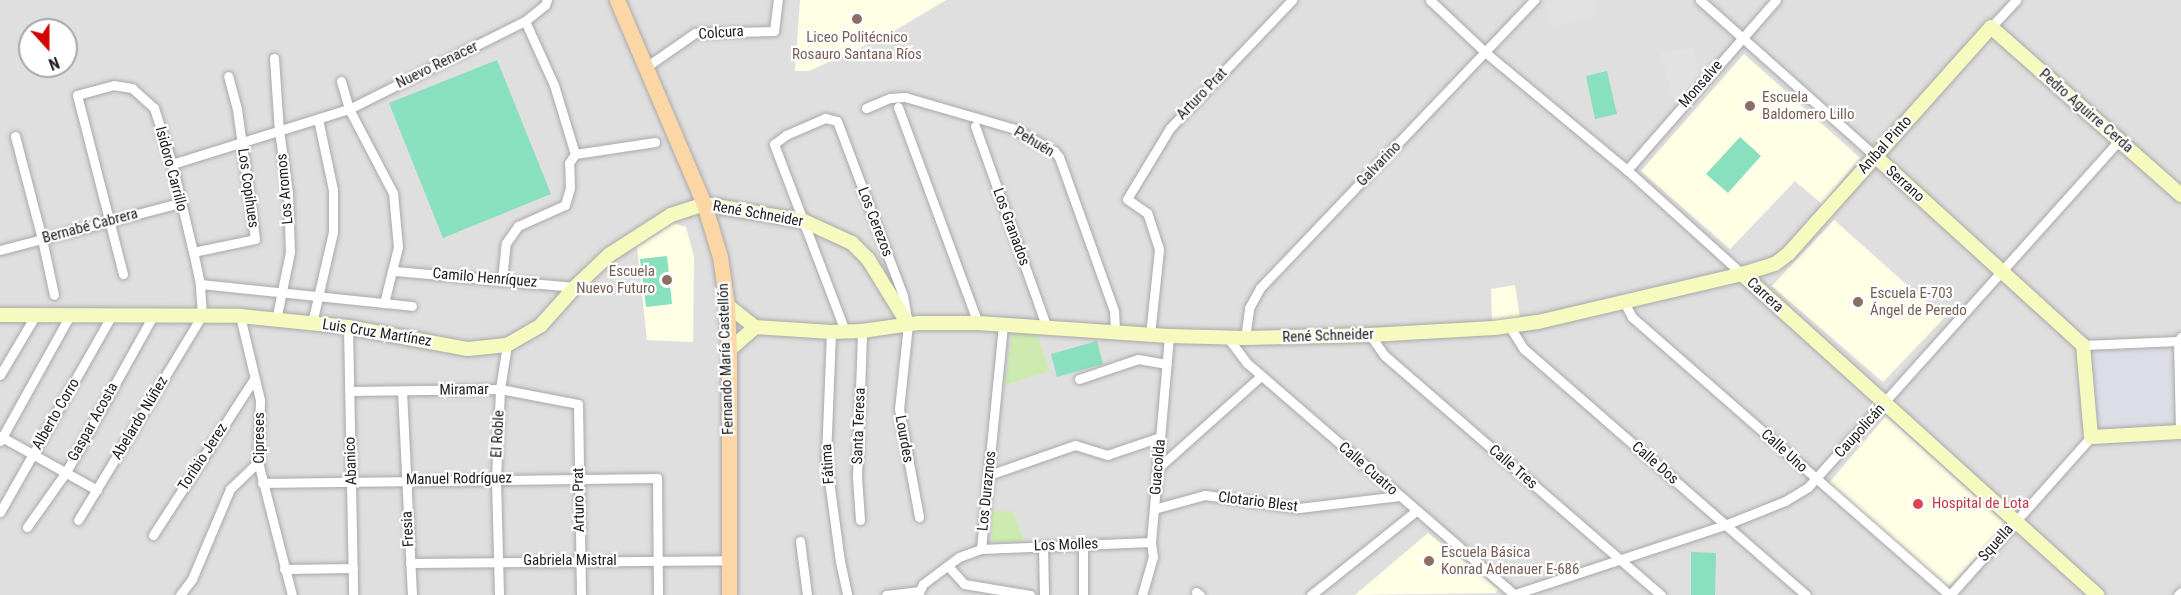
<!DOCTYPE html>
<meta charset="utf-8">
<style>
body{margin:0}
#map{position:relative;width:2181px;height:595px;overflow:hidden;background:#f2efe9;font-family:"Roboto Condensed",sans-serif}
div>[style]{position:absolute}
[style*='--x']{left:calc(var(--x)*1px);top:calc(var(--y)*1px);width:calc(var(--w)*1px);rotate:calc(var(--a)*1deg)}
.residential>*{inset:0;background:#e0dfdf}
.education>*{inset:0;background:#ffffe5}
.grass>*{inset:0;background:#cdebb0}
.pitch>*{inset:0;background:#88e0be}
.parking>*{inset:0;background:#e2e2e2}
.plaza>*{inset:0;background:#dddde8}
.roads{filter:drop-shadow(0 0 2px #a9a9a9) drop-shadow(0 0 2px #a9a9a9)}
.street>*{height:9px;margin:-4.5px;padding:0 4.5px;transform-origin:4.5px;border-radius:4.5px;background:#fff}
.secondary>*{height:14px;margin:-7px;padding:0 7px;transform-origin:7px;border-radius:7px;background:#f7fabf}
.primary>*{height:15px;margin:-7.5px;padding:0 7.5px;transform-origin:7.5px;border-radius:7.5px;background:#fcd6a4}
.dots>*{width:16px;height:16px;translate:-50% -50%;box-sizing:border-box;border:3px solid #fff;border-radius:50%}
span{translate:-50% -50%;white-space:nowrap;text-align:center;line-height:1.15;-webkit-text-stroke:4.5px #fff;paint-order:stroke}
.street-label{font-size:15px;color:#222}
.education-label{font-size:15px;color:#785e54}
.left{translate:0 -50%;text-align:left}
.right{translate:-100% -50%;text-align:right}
.health-label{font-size:15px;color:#be3a42}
.north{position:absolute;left:18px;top:18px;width:60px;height:60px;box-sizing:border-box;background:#fff;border:2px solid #a7a7a7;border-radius:50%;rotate:159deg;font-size:16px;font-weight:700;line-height:24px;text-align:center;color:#222}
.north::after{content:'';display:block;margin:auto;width:21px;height:27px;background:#d40000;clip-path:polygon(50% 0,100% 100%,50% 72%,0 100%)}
</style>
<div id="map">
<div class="residential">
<div style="clip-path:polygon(evenodd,0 0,2181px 0,2181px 595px,0 595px,0 0,30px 30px,66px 30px,66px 66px,30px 66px,30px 30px)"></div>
</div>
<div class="education">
<div style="clip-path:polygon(800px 0,946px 0,884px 37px,809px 71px,795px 71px)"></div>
<div style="clip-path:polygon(1744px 54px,1860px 158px,1822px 204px,1795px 181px,1730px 249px,1641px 171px)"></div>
<div style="clip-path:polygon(1834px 220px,1944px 318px,1883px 382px,1772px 286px)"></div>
<div style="clip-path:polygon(673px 223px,686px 227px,694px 257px,693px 342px,647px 340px,637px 247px)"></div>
<div style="clip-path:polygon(1515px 285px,1520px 318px,1492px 322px,1491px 289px)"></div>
<div style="clip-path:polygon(1886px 416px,2007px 525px,1947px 588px,1829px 483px)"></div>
<div style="clip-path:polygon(1428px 533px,1498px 589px,1496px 593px,1355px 595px)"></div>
</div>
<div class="grass">
<div style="clip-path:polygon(1012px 333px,1036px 333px,1050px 371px,1005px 385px)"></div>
<div style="clip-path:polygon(992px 511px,1013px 511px,1024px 542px,992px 542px)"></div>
</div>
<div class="pitch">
<div style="clip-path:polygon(497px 60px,551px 194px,443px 238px,389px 103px)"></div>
<div style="clip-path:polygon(1607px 71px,1617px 114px,1595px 119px,1586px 76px)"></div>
<div style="clip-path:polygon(1740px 137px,1761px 156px,1728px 193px,1706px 174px)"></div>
<div style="clip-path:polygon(667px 256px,672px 304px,646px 307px,640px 259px)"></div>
<div style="clip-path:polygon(1097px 341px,1103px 364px,1057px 377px,1051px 354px)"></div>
<div style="clip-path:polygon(1691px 552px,1716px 553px,1715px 595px,1691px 595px)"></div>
</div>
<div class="parking">
<div style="clip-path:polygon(1552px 0,1593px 0,1597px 16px,1552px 27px,1546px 5px)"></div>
<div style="clip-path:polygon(1693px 47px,1700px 81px,1678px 102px,1672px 97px,1661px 54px)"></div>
</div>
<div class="plaza">
<div style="clip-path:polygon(2160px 345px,2167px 348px,2172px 360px,2175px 410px,2171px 421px,2166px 425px,2112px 431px,2101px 427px,2095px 415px,2091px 360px,2095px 354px,2107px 348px)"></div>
</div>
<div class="roads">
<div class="street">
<div style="--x:1430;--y:0;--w:77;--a:43.4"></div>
<div style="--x:1486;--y:53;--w:183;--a:39.7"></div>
<div style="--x:1627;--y:170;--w:155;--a:42.1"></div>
<div style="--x:1700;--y:0;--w:234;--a:41.7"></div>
<div style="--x:525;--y:21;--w:70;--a:65.6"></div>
<div style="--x:554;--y:85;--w:72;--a:73.1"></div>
<div style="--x:1991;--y:27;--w:37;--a:-47"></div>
<div style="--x:274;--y:58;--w:73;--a:86.1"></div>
<div style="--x:279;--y:131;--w:63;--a:81.7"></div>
<div style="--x:288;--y:193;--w:59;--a:88.1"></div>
<div style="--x:290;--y:252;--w:69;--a:101.6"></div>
<div style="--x:646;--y:67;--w:60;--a:-34.8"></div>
<div style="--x:695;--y:33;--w:79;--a:-1.5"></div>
<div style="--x:774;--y:31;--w:31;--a:-83"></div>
<div style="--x:341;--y:81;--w:29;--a:74"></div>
<div style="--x:349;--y:109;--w:95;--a:62.4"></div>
<div style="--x:393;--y:193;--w:54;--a:84.7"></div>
<div style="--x:398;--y:247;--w:58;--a:104"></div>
<div style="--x:898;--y:107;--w:230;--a:69.7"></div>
<div style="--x:866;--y:108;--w:26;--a:-23"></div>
<div style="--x:890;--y:98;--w:15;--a:-4"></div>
<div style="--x:905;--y:97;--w:111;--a:16.2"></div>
<div style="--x:1012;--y:128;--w:48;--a:28.7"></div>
<div style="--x:1054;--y:151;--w:8;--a:50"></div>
<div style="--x:1059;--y:157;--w:164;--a:70.3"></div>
<div style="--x:1114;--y:311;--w:21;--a:87"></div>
<div style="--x:975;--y:126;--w:214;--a:70.4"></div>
<div style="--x:15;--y:136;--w:106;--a:75.3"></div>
<div style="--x:42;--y:239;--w:57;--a:77.9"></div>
<div style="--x:172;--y:164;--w:185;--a:-17.3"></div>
<div style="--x:349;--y:109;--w:197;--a:-26.6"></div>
<div style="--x:525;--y:21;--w:26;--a:-39"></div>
<div style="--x:545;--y:5;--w:5;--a:-68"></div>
<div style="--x:1627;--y:170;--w:226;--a:-48.8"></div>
<div style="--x:0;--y:250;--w:185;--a:-14.7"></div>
<div style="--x:193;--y:252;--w:63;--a:-11.8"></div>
<div style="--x:255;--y:239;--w:131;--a:-97.9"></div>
<div style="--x:237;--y:109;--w:34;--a:-105"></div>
<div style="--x:395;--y:271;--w:181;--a:5.1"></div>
<div style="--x:502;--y:279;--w:36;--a:-84"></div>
<div style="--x:506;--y:243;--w:21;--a:-55"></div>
<div style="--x:518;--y:226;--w:51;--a:-24.1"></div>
<div style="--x:565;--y:205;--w:19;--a:-74"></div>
<div style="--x:570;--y:187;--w:24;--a:-92"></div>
<div style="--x:569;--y:163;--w:11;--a:-56"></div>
<div style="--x:575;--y:154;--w:81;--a:-8.5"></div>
<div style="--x:200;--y:284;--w:213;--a:5.9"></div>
<div style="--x:1624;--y:302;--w:17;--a:62"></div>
<div style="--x:1632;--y:317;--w:422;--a:41.2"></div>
<div style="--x:240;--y:316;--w:86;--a:76.6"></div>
<div style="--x:260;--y:400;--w:62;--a:91.8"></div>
<div style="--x:258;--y:462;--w:137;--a:75.7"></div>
<div style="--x:312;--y:323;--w:93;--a:-77"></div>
<div style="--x:333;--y:232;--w:42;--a:-90"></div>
<div style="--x:333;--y:190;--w:73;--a:-101.9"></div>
<div style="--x:348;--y:327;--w:268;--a:88.9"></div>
<div style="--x:1510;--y:327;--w:26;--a:58"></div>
<div style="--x:1524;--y:349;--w:374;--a:41.1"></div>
<div style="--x:845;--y:331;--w:200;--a:-110.8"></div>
<div style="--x:774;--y:144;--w:15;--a:-37"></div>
<div style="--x:786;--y:135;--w:43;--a:-23.6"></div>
<div style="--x:825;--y:118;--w:12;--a:14"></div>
<div style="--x:837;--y:121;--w:187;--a:69.3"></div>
<div style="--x:903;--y:296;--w:28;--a:80"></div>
<div style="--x:908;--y:324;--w:85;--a:96"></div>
<div style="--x:899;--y:409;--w:110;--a:79.5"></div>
<div style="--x:831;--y:332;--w:126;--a:92.3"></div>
<div style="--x:826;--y:458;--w:104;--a:82.3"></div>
<div style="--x:840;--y:561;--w:35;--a:78"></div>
<div style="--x:1150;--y:335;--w:86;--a:-84"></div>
<div style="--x:1159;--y:249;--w:38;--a:-108"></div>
<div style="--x:1147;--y:213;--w:24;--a:-145"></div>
<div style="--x:1127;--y:199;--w:83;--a:-58.8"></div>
<div style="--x:1170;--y:128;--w:177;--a:-46.4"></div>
<div style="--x:1370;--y:335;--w:24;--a:55"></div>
<div style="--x:1384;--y:355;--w:367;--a:40.9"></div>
<div style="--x:1228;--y:338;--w:31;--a:53"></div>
<div style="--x:1247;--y:363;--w:354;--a:40.9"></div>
<div style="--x:1245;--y:338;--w:30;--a:-82"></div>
<div style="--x:1249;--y:308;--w:23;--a:-61"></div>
<div style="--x:1260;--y:288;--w:398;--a:-46.4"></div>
<div style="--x:2083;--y:345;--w:95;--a:-2.4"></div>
<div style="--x:0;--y:375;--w:69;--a:-59.3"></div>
<div style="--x:1079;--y:379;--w:62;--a:-18.7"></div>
<div style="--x:1138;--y:359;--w:29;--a:10"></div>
<div style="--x:349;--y:391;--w:151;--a:-0.8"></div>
<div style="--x:500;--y:389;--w:79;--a:10.9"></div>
<div style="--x:578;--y:404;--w:191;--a:89.1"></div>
<div style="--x:402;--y:391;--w:204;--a:87.2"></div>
<div style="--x:2180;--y:430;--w:89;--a:-91.3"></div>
<div style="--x:2178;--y:341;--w:5;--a:-53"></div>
<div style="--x:0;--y:436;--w:111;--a:29.1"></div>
<div style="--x:0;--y:441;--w:142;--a:-60.9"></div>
<div style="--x:1158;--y:468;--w:138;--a:-41.8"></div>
<div style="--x:989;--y:475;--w:91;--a:-19.2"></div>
<div style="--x:1075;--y:445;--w:34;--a:17"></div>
<div style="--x:1107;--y:455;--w:56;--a:-18.8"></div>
<div style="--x:262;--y:483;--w:395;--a:-0.7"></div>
<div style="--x:657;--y:478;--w:117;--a:89.5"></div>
<div style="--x:1154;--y:509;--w:53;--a:-15.4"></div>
<div style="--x:1205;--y:495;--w:95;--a:7.9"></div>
<div style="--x:1299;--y:508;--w:101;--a:-6.8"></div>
<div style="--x:0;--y:512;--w:227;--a:-60.4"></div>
<div style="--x:78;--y:520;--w:240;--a:-58.8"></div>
<div style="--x:202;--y:315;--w:31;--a:-94"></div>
<div style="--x:200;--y:284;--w:33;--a:-102"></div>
<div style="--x:193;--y:252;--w:90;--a:-103.4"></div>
<div style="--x:172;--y:164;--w:59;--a:-107.8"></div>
<div style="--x:154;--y:108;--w:30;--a:-138"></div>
<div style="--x:132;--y:88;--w:18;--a:-171"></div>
<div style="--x:114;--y:85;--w:38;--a:165"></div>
<div style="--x:77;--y:95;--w:185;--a:75.6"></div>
<div style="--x:860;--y:520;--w:43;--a:-94"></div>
<div style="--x:857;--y:477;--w:146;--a:-88"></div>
<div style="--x:27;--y:527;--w:67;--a:-54.7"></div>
<div style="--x:66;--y:472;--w:181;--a:-60.9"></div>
<div style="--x:153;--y:535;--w:186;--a:-57.1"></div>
<div style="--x:800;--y:541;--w:54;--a:82.6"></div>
<div style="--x:1083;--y:545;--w:50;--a:90"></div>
<div style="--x:1043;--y:546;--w:49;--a:88.8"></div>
<div style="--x:981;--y:549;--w:225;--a:-84.4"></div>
<div style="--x:410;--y:563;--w:319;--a:-0.5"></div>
<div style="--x:948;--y:566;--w:24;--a:48"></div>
<div style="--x:964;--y:584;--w:67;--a:9.5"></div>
<div style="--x:284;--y:569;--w:69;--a:-0.8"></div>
<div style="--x:1196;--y:592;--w:5;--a:37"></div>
<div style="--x:180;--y:595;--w:20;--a:-53"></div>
<div style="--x:192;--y:579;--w:98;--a:-67.1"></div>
<div style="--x:230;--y:489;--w:39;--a:-44"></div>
<div style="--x:499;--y:595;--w:117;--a:-91.5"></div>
<div style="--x:496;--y:478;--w:89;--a:-87.4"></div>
<div style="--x:500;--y:389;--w:45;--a:-81"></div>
<div style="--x:886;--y:595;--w:32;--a:-7"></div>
<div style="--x:918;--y:595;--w:12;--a:-66"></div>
<div style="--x:923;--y:584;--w:45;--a:-36.9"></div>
<div style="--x:959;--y:557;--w:23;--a:-20"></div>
<div style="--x:981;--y:549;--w:170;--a:-2.4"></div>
<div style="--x:1142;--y:595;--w:40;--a:-74"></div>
<div style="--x:1153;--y:557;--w:15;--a:-98"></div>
<div style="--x:1151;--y:542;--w:207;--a:-85"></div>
<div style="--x:1311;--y:595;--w:134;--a:-38.7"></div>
<div style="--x:1512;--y:595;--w:224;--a:-18.2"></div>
<div style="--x:1725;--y:525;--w:65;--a:-21.8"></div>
<div style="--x:1785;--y:501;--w:27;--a:-31"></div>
<div style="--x:1808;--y:487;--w:466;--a:-48.1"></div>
<div style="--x:1950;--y:595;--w:212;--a:-48.3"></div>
<div style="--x:2178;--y:595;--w:4;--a:-45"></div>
</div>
<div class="secondary">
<div style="--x:1875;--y:156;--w:281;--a:42.3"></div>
<div style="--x:2083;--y:345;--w:92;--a:85"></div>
<div style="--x:2091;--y:437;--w:90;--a:-3.2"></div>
<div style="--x:1742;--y:274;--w:479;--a:42.1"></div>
<div style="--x:727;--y:305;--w:36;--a:38"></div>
<div style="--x:755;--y:327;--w:76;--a:3.8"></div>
<div style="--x:831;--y:332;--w:31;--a:-2"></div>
<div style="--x:862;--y:331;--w:58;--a:-8"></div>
<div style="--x:919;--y:323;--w:59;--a:0"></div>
<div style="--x:978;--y:323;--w:191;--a:3.9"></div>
<div style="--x:1169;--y:336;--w:76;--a:1.5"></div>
<div style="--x:1245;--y:338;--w:125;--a:-1.4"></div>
<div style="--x:1370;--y:335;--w:124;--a:-3.2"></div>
<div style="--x:1494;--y:328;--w:44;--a:-7.8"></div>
<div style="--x:1538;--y:322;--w:210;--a:-13.2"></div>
<div style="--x:1742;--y:274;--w:34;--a:-17"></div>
<div style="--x:1775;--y:264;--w:18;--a:-38"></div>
<div style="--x:1789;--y:253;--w:303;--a:-48.2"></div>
<div style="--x:1991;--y:27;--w:254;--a:41.5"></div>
<div style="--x:0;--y:315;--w:240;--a:0.2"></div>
<div style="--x:240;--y:316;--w:109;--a:5.8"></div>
<div style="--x:348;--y:327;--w:122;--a:10.4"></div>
<div style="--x:468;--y:349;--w:39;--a:-6"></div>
<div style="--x:507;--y:345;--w:39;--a:-30"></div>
<div style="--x:541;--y:325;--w:51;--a:-48.2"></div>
<div style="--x:575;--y:287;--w:47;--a:-43.3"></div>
<div style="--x:609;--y:255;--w:74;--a:-32.8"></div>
<div style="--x:671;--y:215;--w:35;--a:-18"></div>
<div style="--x:704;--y:204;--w:101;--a:9.6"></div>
<div style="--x:804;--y:221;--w:53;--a:24.6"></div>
<div style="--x:852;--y:243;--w:23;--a:45"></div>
<div style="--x:868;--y:259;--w:76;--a:58.4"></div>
<div style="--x:729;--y:350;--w:35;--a:-41"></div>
</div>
<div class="primary">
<div style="--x:617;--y:0;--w:222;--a:66.9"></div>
<div style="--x:704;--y:204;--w:55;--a:73.2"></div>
<div style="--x:720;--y:257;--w:49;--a:81.7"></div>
<div style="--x:727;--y:305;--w:45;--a:87.5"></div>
<div style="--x:729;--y:350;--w:245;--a:90"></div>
</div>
</div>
<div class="dots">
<div style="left:857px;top:19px;background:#8d6e63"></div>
<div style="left:1750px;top:106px;background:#8d6e63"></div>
<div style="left:667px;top:280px;background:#8d6e63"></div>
<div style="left:1858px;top:302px;background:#8d6e63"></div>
<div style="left:1918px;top:504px;background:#e0444e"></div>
<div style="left:1429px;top:561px;background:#8d6e63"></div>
</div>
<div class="street-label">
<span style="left:721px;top:33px;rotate:-4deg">Colcura</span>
<span style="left:437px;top:65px;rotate:-26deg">Nuevo Renacer</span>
<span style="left:1701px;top:84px;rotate:-49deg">Monsalve</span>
<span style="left:1202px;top:94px;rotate:-46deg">Arturo Prat</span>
<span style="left:2086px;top:111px;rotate:41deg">Pedro Aguirre Cerda</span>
<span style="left:1034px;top:142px;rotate:31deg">Pehuén</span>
<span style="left:1885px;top:145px;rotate:-48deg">Aníbal Pinto</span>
<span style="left:1379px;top:164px;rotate:-46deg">Galvarino</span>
<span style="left:171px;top:169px;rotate:75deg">Isidoro Carrillo</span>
<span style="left:1905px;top:184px;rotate:42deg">Serrano</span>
<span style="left:248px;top:188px;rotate:82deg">Los Copihues</span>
<span style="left:285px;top:189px;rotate:-95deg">Los Aromos</span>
<span style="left:758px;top:214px;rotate:10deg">René Schneider</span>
<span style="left:875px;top:222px;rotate:69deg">Los Cerezos</span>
<span style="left:90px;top:226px;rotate:-15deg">Bernabé Cabrera</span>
<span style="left:1011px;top:227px;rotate:70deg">Los Granados</span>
<span style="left:485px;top:278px;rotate:5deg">Camilo Henríquez</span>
<span style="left:1765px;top:295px;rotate:42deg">Carrera</span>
<span style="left:377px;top:333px;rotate:9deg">Luis Cruz Martínez</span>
<span style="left:1328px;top:336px;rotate:-2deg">René Schneider</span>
<span style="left:726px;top:359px;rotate:-92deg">Fernando María Castellón</span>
<span style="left:464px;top:390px;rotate:-1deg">Miramar</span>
<span style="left:56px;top:414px;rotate:-60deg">Alberto Corro</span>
<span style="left:140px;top:418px;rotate:-59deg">Abelardo Núñez</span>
<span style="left:93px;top:422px;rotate:-61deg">Gaspar Acosta</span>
<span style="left:859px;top:426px;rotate:-88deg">Santa Teresa</span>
<span style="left:1860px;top:431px;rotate:-48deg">Caupolicán</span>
<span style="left:498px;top:434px;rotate:-87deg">El Roble</span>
<span style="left:260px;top:438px;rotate:-90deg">Cipreses</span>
<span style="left:904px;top:439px;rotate:80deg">Lourdes</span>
<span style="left:1784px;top:451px;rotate:42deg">Calle Uno</span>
<span style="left:203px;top:457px;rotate:-57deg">Toribio Jerez</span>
<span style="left:351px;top:461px;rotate:-92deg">Abanico</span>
<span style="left:1655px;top:463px;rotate:41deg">Calle Dos</span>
<span style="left:828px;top:464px;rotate:-94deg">Fátima</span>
<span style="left:1158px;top:467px;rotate:-85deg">Guacolda</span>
<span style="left:1513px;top:467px;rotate:41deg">Calle Tres</span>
<span style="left:1368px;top:469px;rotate:41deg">Calle Cuatro</span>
<span style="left:459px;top:479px;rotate:-1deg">Manuel Rodríguez</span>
<span style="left:987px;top:491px;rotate:-84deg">Los Duraznos</span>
<span style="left:579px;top:500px;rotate:-91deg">Arturo Prat</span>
<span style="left:1258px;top:502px;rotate:7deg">Clotario Blest</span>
<span style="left:408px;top:529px;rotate:-93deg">Fresia</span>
<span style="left:1996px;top:543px;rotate:-48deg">Squella</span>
<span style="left:1066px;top:545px;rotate:-2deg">Los Molles</span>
<span style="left:570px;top:561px">Gabriela Mistral</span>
</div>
<div class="education-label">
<span style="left:857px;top:46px">Liceo Politécnico<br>Rosauro Santana Ríos</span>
<span class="left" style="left:1762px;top:106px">Escuela<br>Baldomero Lillo</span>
<span class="right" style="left:655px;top:280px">Escuela<br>Nuevo Futuro</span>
<span class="left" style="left:1870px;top:302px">Escuela E-703<br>Ángel de Peredo</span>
<span class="left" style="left:1441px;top:561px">Escuela Básica<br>Konrad Adenauer E-686</span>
</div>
<div class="health-label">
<span class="left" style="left:1932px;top:504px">Hospital de Lota</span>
</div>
<div class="north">N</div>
</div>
